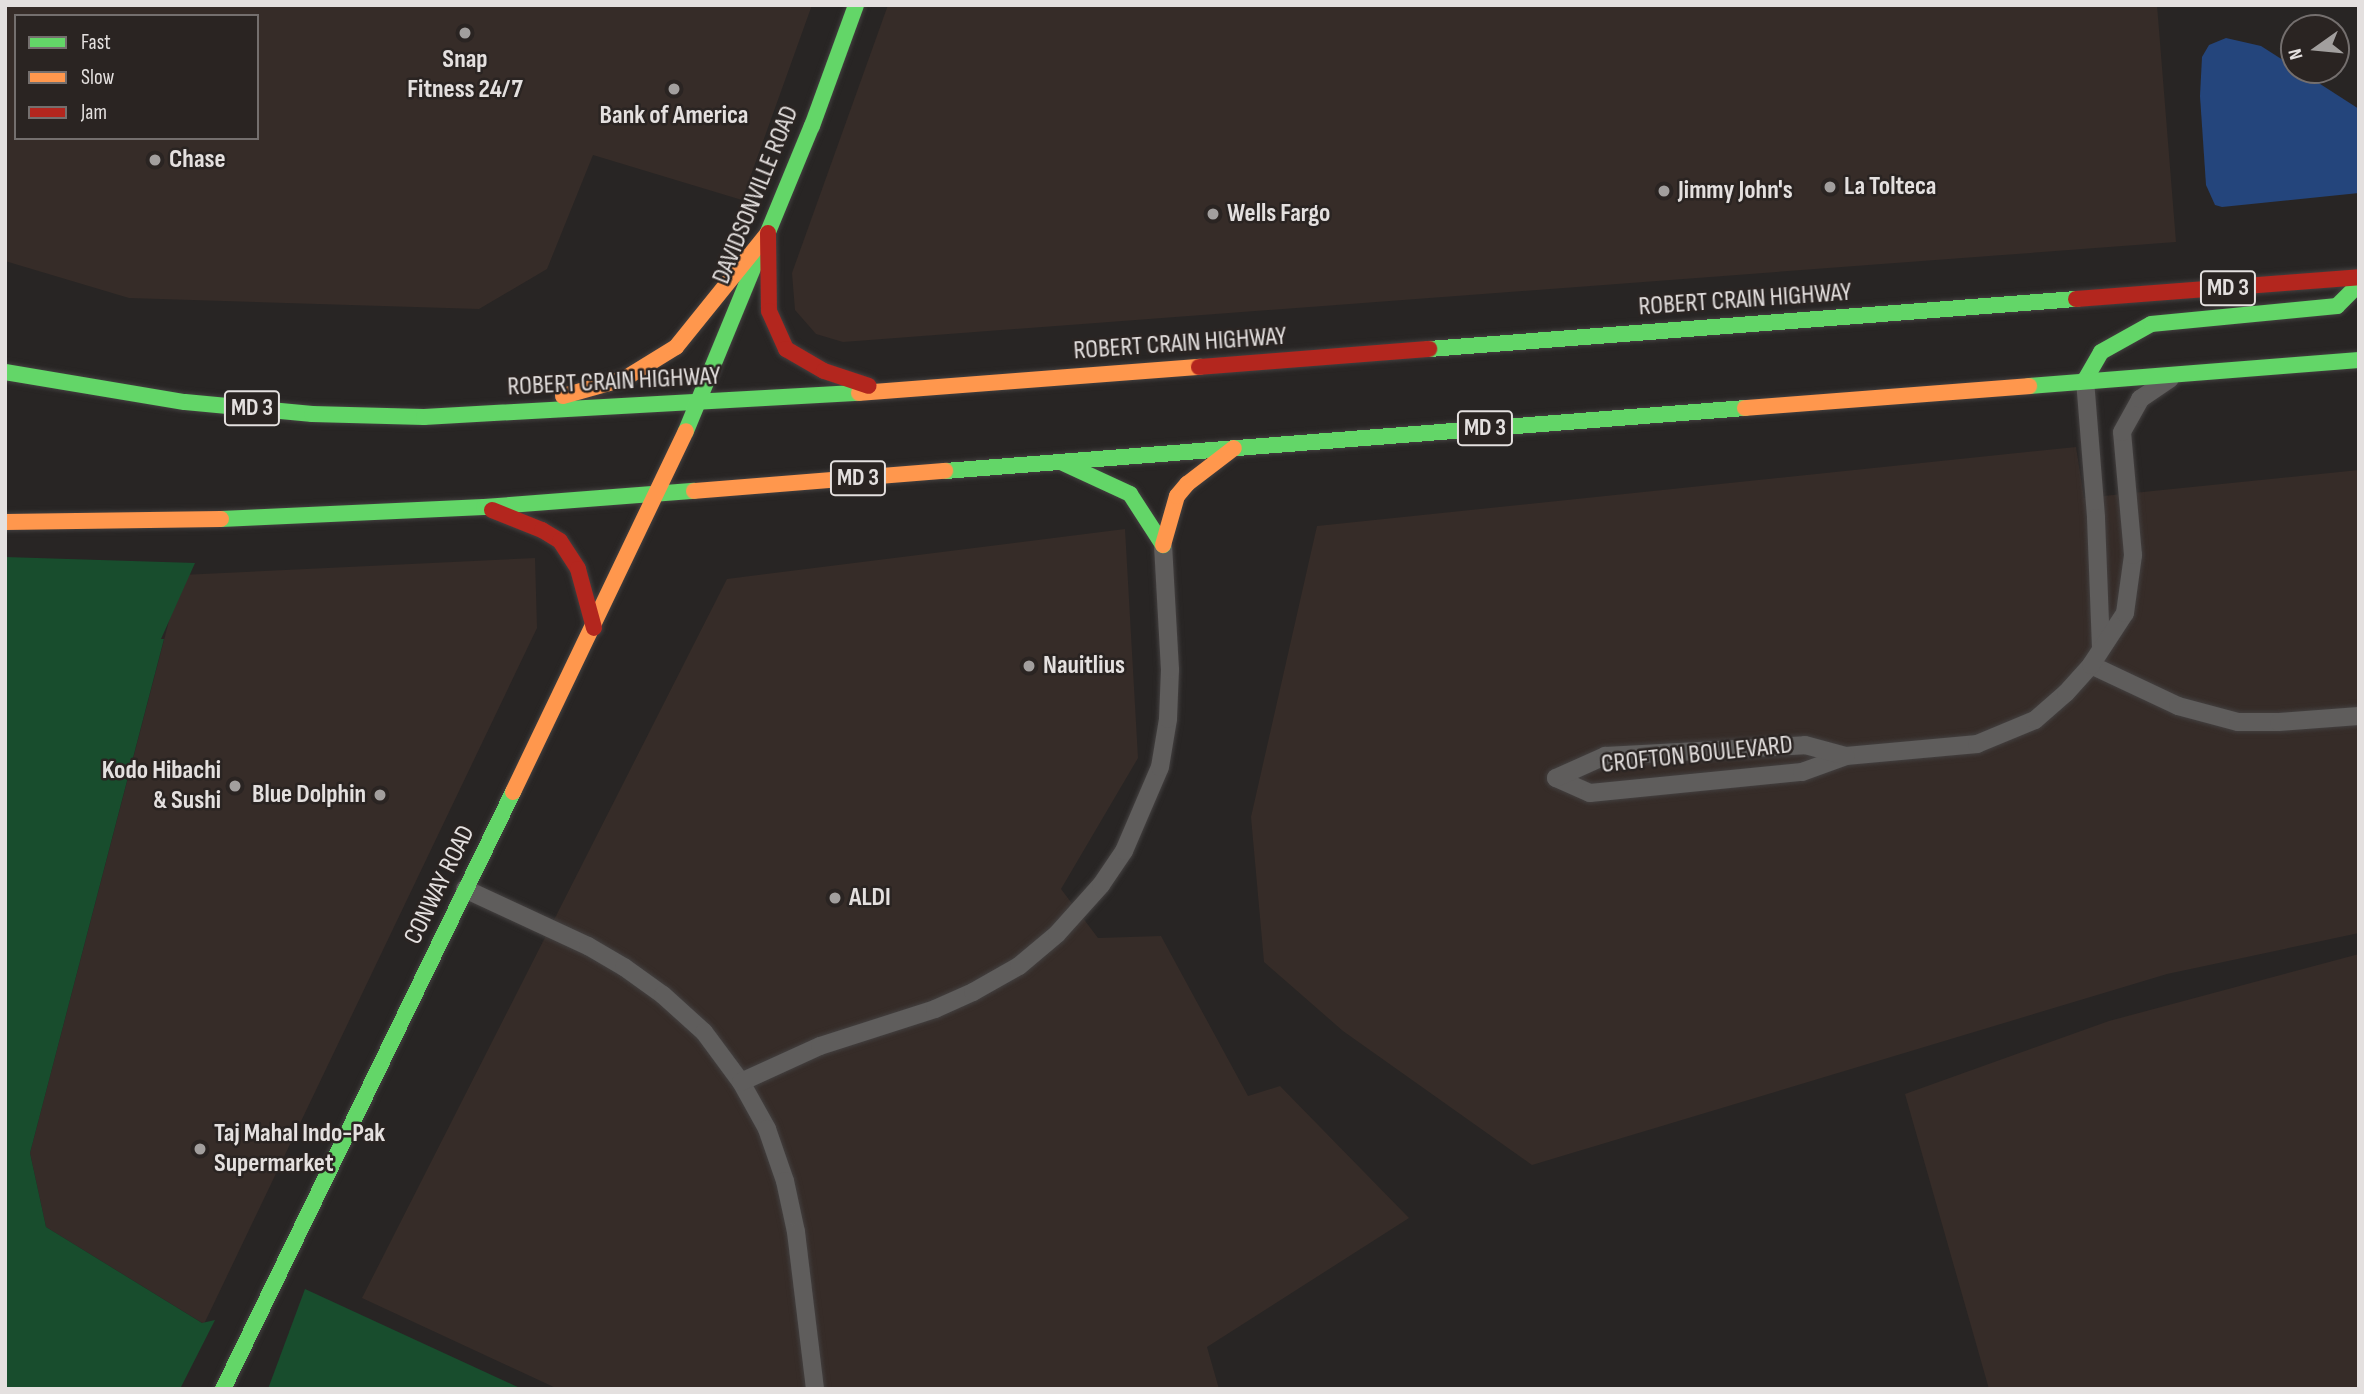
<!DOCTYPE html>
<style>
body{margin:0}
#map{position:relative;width:2364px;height:1394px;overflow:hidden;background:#282524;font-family:"Sofia Sans Condensed",sans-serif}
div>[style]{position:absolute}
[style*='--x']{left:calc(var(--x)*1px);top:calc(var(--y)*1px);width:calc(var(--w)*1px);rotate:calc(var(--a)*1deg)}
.built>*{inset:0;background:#362c28}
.green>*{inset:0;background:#184d2d}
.water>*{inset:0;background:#24457c}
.roads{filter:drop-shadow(0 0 2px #434040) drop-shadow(0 0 2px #434040)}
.street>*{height:18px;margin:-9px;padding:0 9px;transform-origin:9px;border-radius:9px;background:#5f5d5c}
.fast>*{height:16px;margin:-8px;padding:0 8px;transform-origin:8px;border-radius:8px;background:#63d668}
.slow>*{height:16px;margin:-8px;padding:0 8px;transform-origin:8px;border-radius:8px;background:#ff974d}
.jam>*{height:16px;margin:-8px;padding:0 8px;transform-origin:8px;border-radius:8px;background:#b3261e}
.dots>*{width:19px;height:19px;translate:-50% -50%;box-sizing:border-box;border:4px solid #2a2422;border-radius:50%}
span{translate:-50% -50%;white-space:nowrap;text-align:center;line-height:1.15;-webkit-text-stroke:5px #2a2422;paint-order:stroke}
.shield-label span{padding:2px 5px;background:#2a2422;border:2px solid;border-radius:5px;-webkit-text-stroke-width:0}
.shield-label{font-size:24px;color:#e4e0df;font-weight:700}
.poi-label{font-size:26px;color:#e4e0df;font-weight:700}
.left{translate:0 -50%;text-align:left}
.right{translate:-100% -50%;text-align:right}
.street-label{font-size:26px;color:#e4e0df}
.frame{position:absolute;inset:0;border:7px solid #e4e0df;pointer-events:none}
.legend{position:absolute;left:14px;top:14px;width:245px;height:126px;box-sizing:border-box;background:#2a2422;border:2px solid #746f6e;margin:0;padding:9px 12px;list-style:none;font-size:21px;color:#e4e0df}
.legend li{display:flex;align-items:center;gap:14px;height:35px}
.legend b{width:35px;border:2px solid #746f6e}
.north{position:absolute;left:2280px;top:14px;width:70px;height:70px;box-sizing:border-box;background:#2a2422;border:2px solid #746f6e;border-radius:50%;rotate:255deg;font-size:19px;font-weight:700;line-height:28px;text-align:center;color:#e4e0df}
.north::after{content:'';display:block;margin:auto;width:24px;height:32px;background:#a29f9e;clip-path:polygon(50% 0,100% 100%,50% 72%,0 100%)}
</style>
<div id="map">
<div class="built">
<div style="clip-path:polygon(evenodd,5px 5px,812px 5px,742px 200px,593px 155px,547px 269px,479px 309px,129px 298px,5px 261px,5px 5px,16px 16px,257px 16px,257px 138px,16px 138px,16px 16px)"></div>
<div style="clip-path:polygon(888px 5px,2157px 5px,2176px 242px,843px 342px,816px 334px,795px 310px,792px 273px)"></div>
<div style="clip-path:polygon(2076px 447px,2084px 498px,2359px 470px,2359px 933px,2167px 974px,1532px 1165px,1343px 1031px,1264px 962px,1251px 817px,1317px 526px)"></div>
<div style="clip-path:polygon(1125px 529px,1138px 758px,1061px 889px,1098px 938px,1161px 936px,1248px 1096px,1280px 1086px,1409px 1218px,1207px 1347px,1219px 1389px,558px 1389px,362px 1298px,727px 579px)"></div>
<div style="clip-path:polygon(535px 558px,537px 628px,204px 1324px,46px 1227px,30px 1153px,181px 575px)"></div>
<div style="clip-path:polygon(2359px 954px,2359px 1389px,1989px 1389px,1905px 1094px,2109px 1021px)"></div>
</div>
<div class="green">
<div style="clip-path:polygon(5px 557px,195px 563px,161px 639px,164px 639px,30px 1153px,46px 1227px,202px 1323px,215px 1320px,180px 1389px,5px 1389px)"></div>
<div style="clip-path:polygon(305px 1289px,522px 1389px,268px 1389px)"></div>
</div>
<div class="water">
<div style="clip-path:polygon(2226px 38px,2261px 46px,2359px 109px,2359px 193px,2222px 207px,2215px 205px,2206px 185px,2200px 96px,2202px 57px,2209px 45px)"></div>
</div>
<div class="roads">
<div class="street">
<div style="--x:2085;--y:380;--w:138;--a:85.4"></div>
<div style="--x:2096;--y:518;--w:128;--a:87.8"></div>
<div style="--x:2091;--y:665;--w:96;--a:25.2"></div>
<div style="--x:2178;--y:706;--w:62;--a:14.9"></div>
<div style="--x:2238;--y:722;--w:41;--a:0"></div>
<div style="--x:2279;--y:722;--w:80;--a:-4.3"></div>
<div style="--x:1556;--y:778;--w:37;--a:24"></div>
<div style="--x:1590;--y:793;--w:213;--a:-5.7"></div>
<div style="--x:1802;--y:772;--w:47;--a:-20"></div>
<div style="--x:1846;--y:756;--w:132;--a:-5.2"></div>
<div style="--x:1977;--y:744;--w:63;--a:-22.5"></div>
<div style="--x:2035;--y:720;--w:41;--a:-41.1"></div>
<div style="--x:2066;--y:693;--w:38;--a:-48"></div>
<div style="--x:2091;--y:665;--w:62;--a:-56.8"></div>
<div style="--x:2125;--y:613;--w:59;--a:-82.1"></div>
<div style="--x:2133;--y:555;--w:123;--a:-95.1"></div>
<div style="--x:2122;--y:432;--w:38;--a:-61"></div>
<div style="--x:2140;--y:399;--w:36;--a:-34"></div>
<div style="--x:1556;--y:778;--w:54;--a:-24.2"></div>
<div style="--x:1605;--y:756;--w:200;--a:-3.1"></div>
<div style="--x:1805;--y:745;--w:42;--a:15"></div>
<div style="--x:465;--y:889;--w:136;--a:24.9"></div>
<div style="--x:588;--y:946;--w:42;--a:30.3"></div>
<div style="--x:624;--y:967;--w:48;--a:35.7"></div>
<div style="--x:663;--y:995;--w:55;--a:42.1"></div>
<div style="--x:704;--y:1032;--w:62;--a:53.5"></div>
<div style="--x:741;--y:1082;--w:54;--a:61"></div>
<div style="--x:767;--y:1129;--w:55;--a:70.9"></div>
<div style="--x:785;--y:1181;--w:52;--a:77.8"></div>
<div style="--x:796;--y:1232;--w:158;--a:83.1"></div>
<div style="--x:741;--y:1082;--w:87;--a:-24.5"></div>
<div style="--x:820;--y:1046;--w:121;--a:-17.8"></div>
<div style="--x:935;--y:1009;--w:42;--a:-24.1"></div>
<div style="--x:973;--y:992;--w:53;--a:-29.5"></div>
<div style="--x:1019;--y:966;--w:50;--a:-40.1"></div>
<div style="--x:1057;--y:934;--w:66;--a:-48.1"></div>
<div style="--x:1101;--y:885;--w:41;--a:-55.9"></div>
<div style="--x:1124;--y:851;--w:91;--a:-66.8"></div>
<div style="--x:1160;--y:767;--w:49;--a:-80.5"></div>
<div style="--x:1168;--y:719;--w:49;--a:-87.7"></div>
<div style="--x:1170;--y:670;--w:125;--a:-93.2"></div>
</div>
<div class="fast">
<div style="--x:1429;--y:349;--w:649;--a:-4.42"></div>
<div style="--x:5;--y:372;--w:182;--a:9.5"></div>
<div style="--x:185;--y:402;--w:128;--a:5.4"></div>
<div style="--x:312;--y:414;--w:112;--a:1.5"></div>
<div style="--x:424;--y:417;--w:436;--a:-3.2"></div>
<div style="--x:2085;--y:380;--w:32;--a:-60"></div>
<div style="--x:2101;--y:352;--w:57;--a:-29.2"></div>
<div style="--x:2151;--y:324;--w:187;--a:-5.5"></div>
<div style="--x:2337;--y:306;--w:31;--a:-45"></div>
<div style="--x:2029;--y:386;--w:331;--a:-4.5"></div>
<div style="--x:686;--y:431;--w:330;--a:-67.6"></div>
<div style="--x:812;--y:126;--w:129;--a:-70"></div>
<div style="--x:1063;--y:463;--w:74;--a:24.8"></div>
<div style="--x:1130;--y:494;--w:61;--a:57.1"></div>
<div style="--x:945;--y:471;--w:802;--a:-4.5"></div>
<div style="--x:221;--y:519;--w:263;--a:-2.6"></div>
<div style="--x:484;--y:507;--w:211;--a:-4.4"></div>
<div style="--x:223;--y:1389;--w:664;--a:-64.09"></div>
</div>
<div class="slow">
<div style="--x:859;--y:393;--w:341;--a:-4.4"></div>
<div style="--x:563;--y:396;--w:63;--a:-15.6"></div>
<div style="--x:624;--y:379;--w:61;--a:-31.6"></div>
<div style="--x:676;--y:347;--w:146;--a:-51.1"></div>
<div style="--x:1745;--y:408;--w:285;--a:-4.4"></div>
<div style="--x:694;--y:491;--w:252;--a:-4.6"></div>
<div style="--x:5;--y:522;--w:216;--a:-0.8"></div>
<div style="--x:1163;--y:545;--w:51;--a:-74.1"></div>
<div style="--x:1177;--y:496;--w:16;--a:-50"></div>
<div style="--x:1187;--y:484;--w:59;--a:-37.5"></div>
<div style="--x:513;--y:792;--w:400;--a:-64.4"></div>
</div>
<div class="jam">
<div style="--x:768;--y:233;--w:78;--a:89.3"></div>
<div style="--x:769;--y:311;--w:42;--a:65.9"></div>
<div style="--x:786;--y:349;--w:44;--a:30.1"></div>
<div style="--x:824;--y:371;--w:47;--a:18.4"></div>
<div style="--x:2076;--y:299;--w:284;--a:-4.4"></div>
<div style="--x:1199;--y:367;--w:231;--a:-4.5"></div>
<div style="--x:492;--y:510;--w:54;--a:21.8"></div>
<div style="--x:542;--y:530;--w:21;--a:31"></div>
<div style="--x:560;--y:541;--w:33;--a:57"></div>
<div style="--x:578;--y:569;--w:61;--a:74.8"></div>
</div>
</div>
<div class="dots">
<div style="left:465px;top:33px;background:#a29f9e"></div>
<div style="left:674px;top:89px;background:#a29f9e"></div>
<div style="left:155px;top:160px;background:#a29f9e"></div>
<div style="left:1830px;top:187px;background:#a29f9e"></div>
<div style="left:1664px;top:191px;background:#a29f9e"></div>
<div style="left:1213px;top:214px;background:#a29f9e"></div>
<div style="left:1029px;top:666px;background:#a29f9e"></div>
<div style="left:235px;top:786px;background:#a29f9e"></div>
<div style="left:380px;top:795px;background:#a29f9e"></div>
<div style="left:835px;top:898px;background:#a29f9e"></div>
<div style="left:200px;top:1149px;background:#a29f9e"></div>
</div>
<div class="shield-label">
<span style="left:2228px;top:288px">MD 3</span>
<span style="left:252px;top:408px">MD 3</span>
<span style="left:1485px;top:428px">MD 3</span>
<span style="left:858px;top:478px">MD 3</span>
</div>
<div class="poi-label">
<span style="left:465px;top:75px">Snap<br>Fitness 24/7</span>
<span style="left:674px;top:116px">Bank of America</span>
<span class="left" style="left:169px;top:160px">Chase</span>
<span class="left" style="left:1844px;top:187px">La Tolteca</span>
<span class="left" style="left:1678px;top:191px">Jimmy John's</span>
<span class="left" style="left:1227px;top:214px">Wells Fargo</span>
<span class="left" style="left:1043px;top:666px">Nauitlius</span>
<span class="right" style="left:221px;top:786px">Kodo Hibachi<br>&amp; Sushi</span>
<span class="right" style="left:366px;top:795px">Blue Dolphin</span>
<span class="left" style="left:849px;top:898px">ALDI</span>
<span class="left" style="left:214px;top:1149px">Taj Mahal Indo-Pak<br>Supermarket</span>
</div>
<div class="street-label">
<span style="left:756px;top:195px;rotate:-68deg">DAVIDSONVILLE ROAD</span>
<span style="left:1745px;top:300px;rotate:-4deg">ROBERT CRAIN HIGHWAY</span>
<span style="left:1180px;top:344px;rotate:-4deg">ROBERT CRAIN HIGHWAY</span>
<span style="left:614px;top:382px;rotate:-3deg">ROBERT CRAIN HIGHWAY</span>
<span style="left:1697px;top:755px;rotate:-6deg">CROFTON BOULEVARD</span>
<span style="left:440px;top:885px;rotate:-64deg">CONWAY ROAD</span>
</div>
<div class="frame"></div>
<ul class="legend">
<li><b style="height:9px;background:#63d668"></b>Fast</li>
<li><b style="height:9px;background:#ff974d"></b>Slow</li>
<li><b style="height:9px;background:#b3261e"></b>Jam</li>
</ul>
<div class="north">N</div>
</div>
